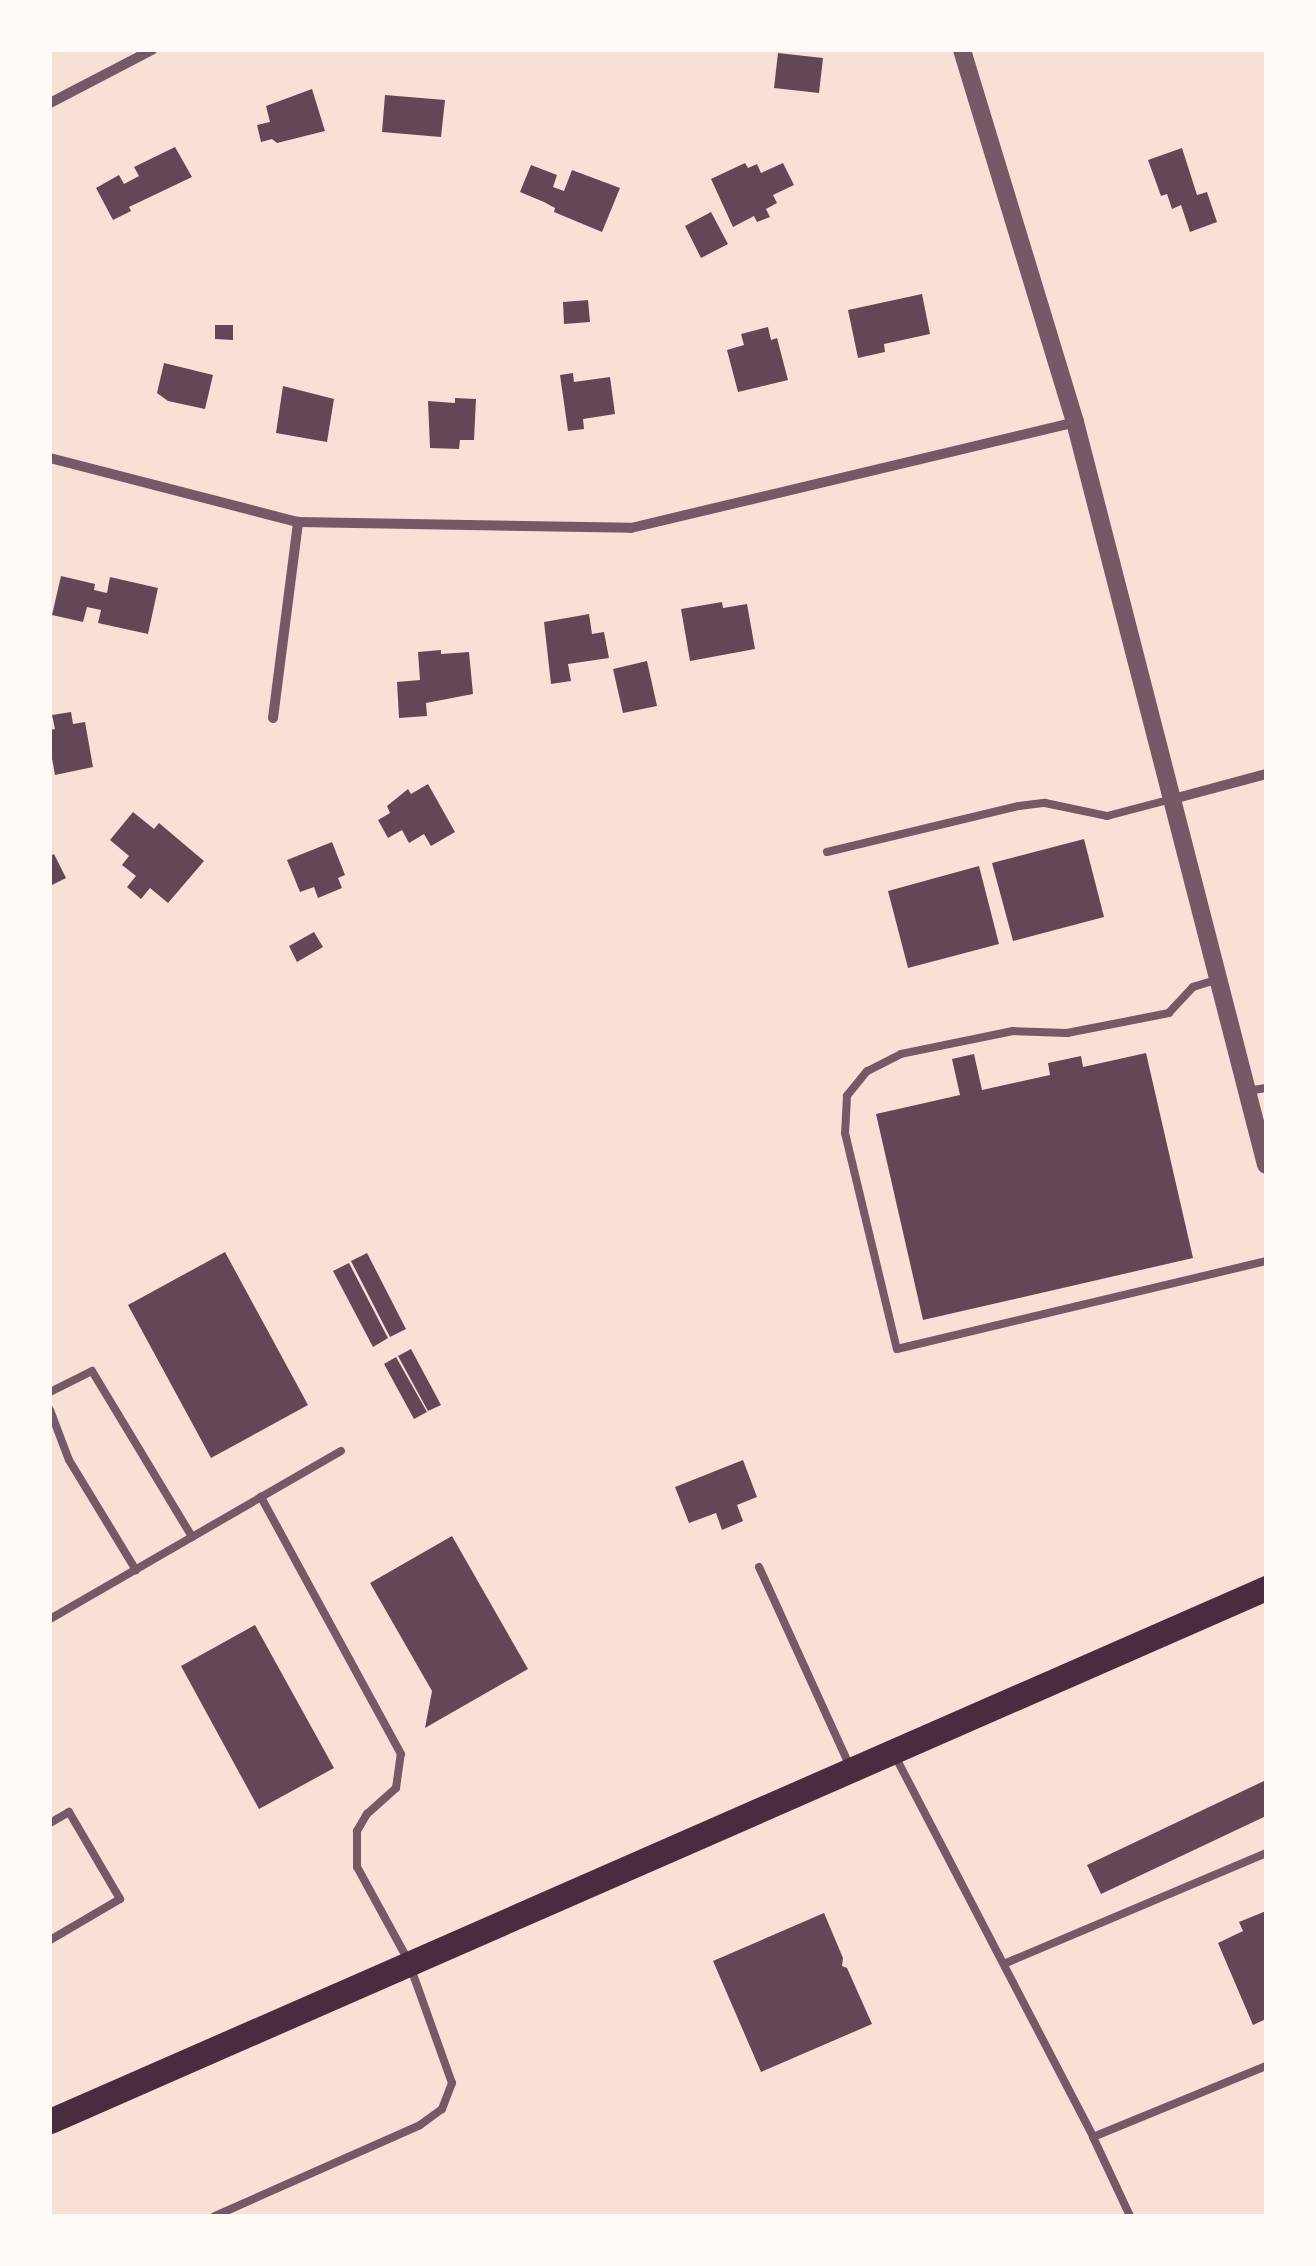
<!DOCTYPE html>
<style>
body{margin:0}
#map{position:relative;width:1316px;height:2266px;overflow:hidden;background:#f7e1d7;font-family:"Titillium Web",sans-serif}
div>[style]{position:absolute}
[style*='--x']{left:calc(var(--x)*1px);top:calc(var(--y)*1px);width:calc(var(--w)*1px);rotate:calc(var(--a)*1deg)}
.building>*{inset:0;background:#644757}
.service>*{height:8px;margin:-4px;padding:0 4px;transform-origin:4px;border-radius:4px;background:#755966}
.minor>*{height:10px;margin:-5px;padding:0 5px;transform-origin:5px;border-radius:5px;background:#755966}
.tertiary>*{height:18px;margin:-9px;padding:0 9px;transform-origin:9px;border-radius:9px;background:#755966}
.primary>*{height:25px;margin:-12.5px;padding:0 12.5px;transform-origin:12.5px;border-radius:12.5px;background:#4a2c40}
span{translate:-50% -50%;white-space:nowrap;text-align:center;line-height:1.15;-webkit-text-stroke:10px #fffaf5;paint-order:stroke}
.frame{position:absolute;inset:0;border:52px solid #fffaf5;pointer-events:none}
</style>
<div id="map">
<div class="building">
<div style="clip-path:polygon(778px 53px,823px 58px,819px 93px,774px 88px)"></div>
<div style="clip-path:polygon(312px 89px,325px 131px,277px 143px,272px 139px,261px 142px,257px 125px,270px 122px,266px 106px)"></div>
<div style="clip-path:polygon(385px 95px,445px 100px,441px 137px,382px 132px)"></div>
<div style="clip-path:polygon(175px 147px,192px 177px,129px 207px,131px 211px,113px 220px,96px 188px,119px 175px,124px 184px,139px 176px,134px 167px)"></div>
<div style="clip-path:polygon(1182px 148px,1197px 195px,1207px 192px,1217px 222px,1190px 232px,1181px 205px,1172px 209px,1167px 194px,1161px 196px,1148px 160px)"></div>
<div style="clip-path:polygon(745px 163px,748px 168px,757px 164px,761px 173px,783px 163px,794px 185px,773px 195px,777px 203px,766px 209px,770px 217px,757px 222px,754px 216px,733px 227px,711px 179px)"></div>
<div style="clip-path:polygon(531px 165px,557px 175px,553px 187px,564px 191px,572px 170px,620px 188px,602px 232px,554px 212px,555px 208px,544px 202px,520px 192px)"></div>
<div style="clip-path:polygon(711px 212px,728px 244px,701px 258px,685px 226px)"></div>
<div style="clip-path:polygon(922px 294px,930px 334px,884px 344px,885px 352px,858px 358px,848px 310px)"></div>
<div style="clip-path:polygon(588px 300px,590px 322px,564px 324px,563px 302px)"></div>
<div style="clip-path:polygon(215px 325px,233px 325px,233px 340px,215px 339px)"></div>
<div style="clip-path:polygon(768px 327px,771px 340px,777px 338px,788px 380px,738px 392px,727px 350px,744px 345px,741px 334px)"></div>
<div style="clip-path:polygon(164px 363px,213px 375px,205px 409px,168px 401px,157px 393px)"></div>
<div style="clip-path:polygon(573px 373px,574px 382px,610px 377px,615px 414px,583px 419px,584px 429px,568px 431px,560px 375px)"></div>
<div style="clip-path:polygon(283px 386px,334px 399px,327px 442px,276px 433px)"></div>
<div style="clip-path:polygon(455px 398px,476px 399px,474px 440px,460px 440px,459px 449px,430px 448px,428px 401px,455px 403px)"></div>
<div style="clip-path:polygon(61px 576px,95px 584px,94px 590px,107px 593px,110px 577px,158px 588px,148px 634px,98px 623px,101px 610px,87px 607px,83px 622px,52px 615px)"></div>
<div style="clip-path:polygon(722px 602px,723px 608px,747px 604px,755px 649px,690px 661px,681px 609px)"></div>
<div style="clip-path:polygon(589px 614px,592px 634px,604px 632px,609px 658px,568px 664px,571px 681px,551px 684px,544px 622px)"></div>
<div style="clip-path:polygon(441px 650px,441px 654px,469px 652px,473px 694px,426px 703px,427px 716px,399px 718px,397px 682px,420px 680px,418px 652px)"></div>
<div style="clip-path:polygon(647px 661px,657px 706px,623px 713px,613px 669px)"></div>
<div style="clip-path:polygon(71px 712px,73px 724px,85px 722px,93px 767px,55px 775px,50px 747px,50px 730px,55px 729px,52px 715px)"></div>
<div style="clip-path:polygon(428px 784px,455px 832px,431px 846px,424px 834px,409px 843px,402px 830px,388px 838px,378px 820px,390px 813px,387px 806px,408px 789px,411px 794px)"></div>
<div style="clip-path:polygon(133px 812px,154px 829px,159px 823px,204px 861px,168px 903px,150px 888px,141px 899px,127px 887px,136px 876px,122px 865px,129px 856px,110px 840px)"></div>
<div style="clip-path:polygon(1084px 839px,1104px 917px,1013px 941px,992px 863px)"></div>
<div style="clip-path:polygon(332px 842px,345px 875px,338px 878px,342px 888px,318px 898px,314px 887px,300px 892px,287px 860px)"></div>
<div style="clip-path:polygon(54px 854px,66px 878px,50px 886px,50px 856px)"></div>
<div style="clip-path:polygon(979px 866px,999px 944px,908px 968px,888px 891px)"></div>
<div style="clip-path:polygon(314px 932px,323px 947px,297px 962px,289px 946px)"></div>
<div style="clip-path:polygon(1146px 1053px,1193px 1258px,923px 1320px,876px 1114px,960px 1095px,952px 1059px,974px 1054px,982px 1090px,1050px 1075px,1048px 1063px,1081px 1056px,1083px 1067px)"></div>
<div style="clip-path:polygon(225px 1252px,308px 1405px,211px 1458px,128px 1305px)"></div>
<div style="clip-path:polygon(367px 1253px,406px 1329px,390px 1337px,351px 1261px)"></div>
<div style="clip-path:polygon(349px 1263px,388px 1338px,373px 1347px,333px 1271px)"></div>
<div style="clip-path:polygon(411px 1349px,441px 1405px,428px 1411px,398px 1356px)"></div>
<div style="clip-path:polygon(396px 1357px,427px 1412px,414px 1419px,384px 1364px)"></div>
<div style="clip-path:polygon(743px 1460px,757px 1497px,737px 1505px,743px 1521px,722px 1530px,716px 1513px,689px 1523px,675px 1487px)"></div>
<div style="clip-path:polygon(452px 1536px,528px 1669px,425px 1728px,432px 1691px,370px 1583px)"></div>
<div style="clip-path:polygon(255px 1625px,334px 1768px,259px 1809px,181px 1666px)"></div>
<div style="clip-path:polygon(1266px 1780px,1266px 1816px,1101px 1894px,1087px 1865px)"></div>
<div style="clip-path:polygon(1266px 1911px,1266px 2019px,1253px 2025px,1218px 1943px,1243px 1931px,1239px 1922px)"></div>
<div style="clip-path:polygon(824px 1913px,843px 1958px,842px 1966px,847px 1968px,872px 2024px,761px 2072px,713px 1961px)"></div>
</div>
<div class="service">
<div style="--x:827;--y:852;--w:197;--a:-13.5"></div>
<div style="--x:1019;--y:806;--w:26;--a:-7"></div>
<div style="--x:1045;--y:803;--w:63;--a:11.8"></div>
<div style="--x:1107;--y:816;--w:67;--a:-14.7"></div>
<div style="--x:1219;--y:979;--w:27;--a:163"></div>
<div style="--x:1193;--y:987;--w:35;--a:133"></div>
<div style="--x:1169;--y:1013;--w:104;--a:168.9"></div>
<div style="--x:1067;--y:1033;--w:54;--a:-177.9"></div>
<div style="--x:1013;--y:1031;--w:114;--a:168.4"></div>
<div style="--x:901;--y:1054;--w:38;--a:153"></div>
<div style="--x:867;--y:1071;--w:32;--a:129"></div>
<div style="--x:847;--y:1096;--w:37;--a:93"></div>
<div style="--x:845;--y:1133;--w:222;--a:76.5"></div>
<div style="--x:897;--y:1349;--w:379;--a:-13.4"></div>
<div style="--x:1247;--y:1091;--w:19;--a:-9"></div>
<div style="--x:50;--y:1392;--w:47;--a:-26.6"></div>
<div style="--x:92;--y:1371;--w:194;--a:58.9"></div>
<div style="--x:50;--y:1410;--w:53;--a:69.2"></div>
<div style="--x:69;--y:1460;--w:129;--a:58.7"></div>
<div style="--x:759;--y:1567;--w:220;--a:65.5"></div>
<div style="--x:50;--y:1619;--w:336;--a:-30"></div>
<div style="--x:894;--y:1754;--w:432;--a:62.5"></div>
<div style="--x:1093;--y:2137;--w:187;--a:-22.3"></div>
<div style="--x:50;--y:1823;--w:22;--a:-30"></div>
<div style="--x:69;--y:1812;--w:101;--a:59.6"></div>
<div style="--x:120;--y:1899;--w:81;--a:149.6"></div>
<div style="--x:1006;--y:1963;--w:282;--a:-22.9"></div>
<div style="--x:1093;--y:2137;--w:87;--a:64.9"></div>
<div style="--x:215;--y:2216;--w:224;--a:-23.9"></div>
<div style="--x:420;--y:2125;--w:27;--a:-36"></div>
<div style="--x:442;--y:2109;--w:28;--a:-69"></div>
<div style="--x:452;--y:2083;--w:131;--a:-109.7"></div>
<div style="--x:408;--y:1960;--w:106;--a:-118.7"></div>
<div style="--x:357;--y:1867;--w:36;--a:-90"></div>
<div style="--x:357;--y:1831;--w:20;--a:-60"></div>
<div style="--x:367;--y:1814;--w:39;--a:-42"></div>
<div style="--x:396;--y:1788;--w:34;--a:-82"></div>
<div style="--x:401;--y:1754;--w:293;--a:-118.6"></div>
</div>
<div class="minor">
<div style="--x:50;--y:103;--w:115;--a:-27.5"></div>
<div style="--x:50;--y:458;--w:256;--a:14.5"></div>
<div style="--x:298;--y:522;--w:333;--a:1"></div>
<div style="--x:631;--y:528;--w:456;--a:-13.4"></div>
<div style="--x:273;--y:718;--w:198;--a:-82.7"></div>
<div style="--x:1173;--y:799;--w:96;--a:-15"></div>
</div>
<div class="tertiary">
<div style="--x:962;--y:50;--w:389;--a:73.1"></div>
<div style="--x:1075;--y:422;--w:767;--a:75.58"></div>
</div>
<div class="primary">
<div style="--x:50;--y:2121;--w:1328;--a:-23.67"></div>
</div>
<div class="frame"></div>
</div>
